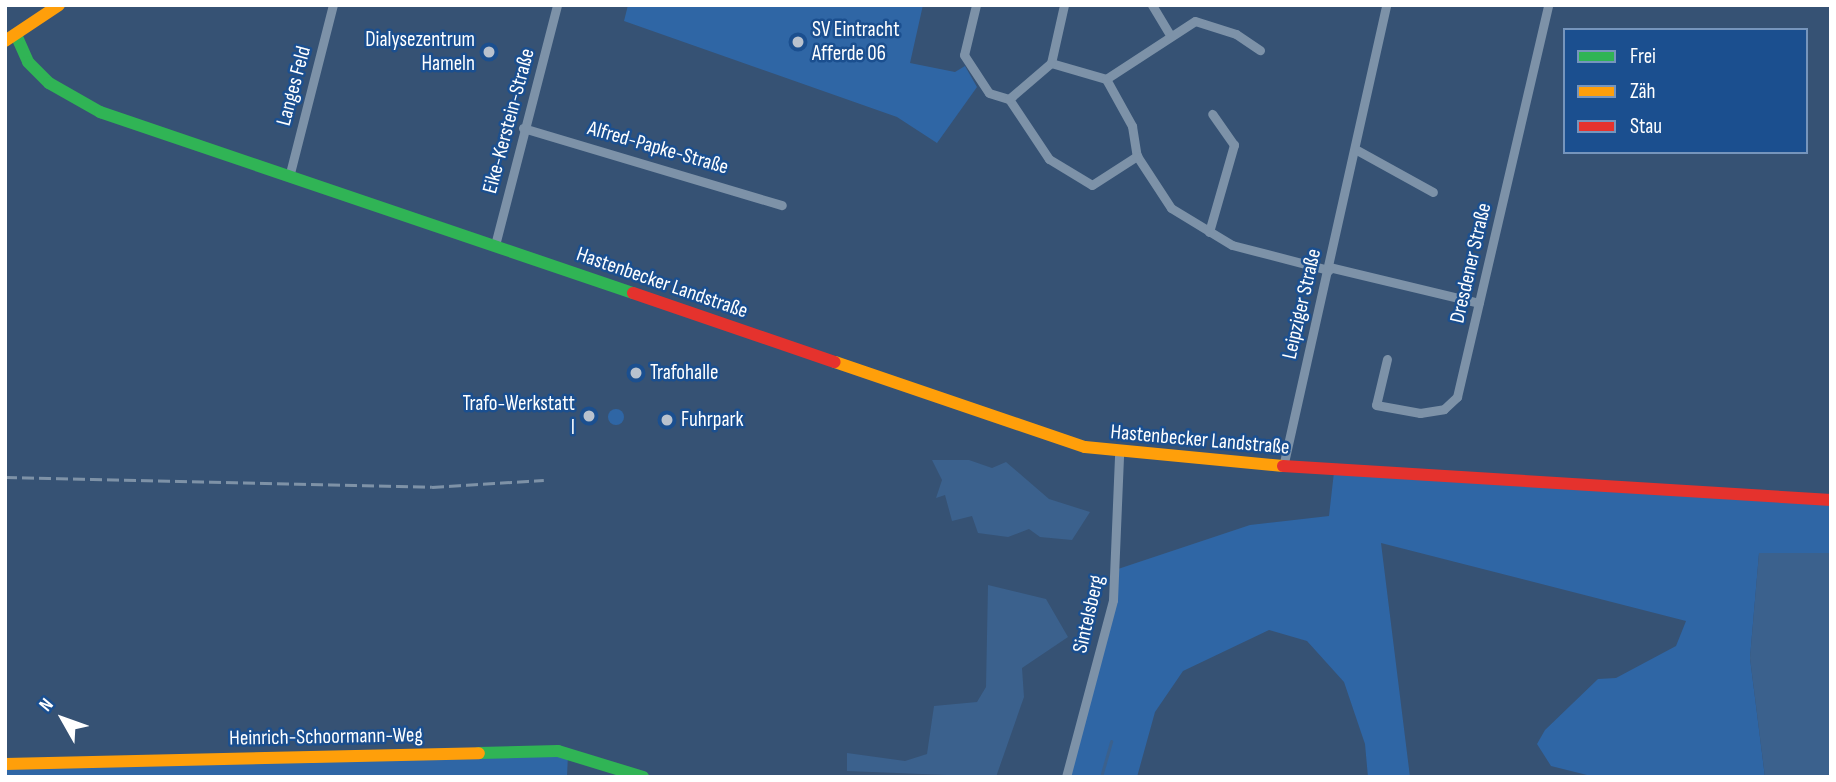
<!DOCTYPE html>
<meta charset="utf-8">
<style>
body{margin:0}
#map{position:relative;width:1836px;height:782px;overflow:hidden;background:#365274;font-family:"Sofia Sans Condensed",sans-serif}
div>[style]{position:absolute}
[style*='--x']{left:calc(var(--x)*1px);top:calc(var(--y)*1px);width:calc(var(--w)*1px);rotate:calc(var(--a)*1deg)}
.green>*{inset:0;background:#2f66a5}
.round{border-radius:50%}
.water>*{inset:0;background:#3b618d}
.stream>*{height:2.5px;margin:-1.25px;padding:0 1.25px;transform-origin:1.25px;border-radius:1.25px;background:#3b618d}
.street>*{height:9px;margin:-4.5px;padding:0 4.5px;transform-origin:4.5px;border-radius:4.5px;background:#7d92a8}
.fast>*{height:12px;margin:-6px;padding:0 6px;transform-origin:6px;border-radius:6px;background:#30b455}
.slow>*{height:12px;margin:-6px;padding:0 6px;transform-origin:6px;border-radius:6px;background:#ff9f0a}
.jam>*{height:12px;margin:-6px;padding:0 6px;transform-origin:6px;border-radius:6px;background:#e5322d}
.rail>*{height:2.5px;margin-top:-1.25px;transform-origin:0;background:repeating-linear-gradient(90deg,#7e92a7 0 12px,transparent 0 17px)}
.dots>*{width:19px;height:19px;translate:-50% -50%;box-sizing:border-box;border:4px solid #1b4f8f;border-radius:50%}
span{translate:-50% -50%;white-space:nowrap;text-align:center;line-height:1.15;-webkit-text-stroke:5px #1b4f8f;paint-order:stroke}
.poi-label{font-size:21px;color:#fff}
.left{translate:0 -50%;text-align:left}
.right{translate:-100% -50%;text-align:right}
.street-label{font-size:21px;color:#fff}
.frame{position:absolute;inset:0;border:7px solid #fff;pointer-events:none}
.legend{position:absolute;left:1563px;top:28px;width:245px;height:126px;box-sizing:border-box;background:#1b4f8f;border:2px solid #7695bc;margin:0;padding:9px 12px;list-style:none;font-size:21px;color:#fff}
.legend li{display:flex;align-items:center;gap:14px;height:35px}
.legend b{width:35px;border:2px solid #7695bc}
.north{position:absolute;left:28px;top:684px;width:70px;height:70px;-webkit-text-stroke:5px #1b4f8f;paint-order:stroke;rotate:310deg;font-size:19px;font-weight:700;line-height:28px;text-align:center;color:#fff}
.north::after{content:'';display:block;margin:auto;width:24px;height:32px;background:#fff;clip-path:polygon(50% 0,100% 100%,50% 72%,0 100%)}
</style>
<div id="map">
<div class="green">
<div style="clip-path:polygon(628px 5px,923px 5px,910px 63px,955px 72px,965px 66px,977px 87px,937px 143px,897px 117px,624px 21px)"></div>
<div class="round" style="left:608px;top:409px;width:16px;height:16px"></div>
<div style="clip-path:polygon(1334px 472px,1831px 500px,1831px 553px,1759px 554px,1750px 658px,1765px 777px,1595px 777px,1551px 766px,1537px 744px,1545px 730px,1598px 679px,1616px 678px,1676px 646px,1686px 621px,1381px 543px,1410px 777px,1368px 777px,1365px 744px,1344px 682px,1307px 641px,1269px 630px,1183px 671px,1155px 712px,1137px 777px,1066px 777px,1118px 569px,1250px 525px,1329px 516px)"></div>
<div style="clip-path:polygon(568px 754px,567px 777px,5px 777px,5px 767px)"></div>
</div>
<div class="water">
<div style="clip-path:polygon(932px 460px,969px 460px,992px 468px,1006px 462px,1049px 499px,1090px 512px,1072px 540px,1040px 537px,1029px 529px,1008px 537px,978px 533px,972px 516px,952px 521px,945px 495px,936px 498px,942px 480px)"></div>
<div style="clip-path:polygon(1759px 553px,1831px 553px,1831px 777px,1765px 777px,1750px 658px)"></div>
<div style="clip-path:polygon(988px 585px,1046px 599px,1068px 637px,1022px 668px,1024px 697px,996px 777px,847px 771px,847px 753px,905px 761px,927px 754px,934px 706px,977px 702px,986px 687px)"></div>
</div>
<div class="stream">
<div style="--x:1101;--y:777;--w:37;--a:-74"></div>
</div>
<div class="street">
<div style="--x:976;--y:5;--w:51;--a:103.5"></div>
<div style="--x:964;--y:55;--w:45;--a:56.7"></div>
<div style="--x:989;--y:93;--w:21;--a:17"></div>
<div style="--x:1009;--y:99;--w:72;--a:56.3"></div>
<div style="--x:1049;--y:159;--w:50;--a:31.2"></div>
<div style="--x:1092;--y:185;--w:54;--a:-32.8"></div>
<div style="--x:1064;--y:5;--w:59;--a:102.6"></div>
<div style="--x:1051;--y:63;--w:57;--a:16.2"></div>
<div style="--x:1106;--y:79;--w:54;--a:61"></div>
<div style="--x:1132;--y:126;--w:30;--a:81"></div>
<div style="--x:1137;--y:156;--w:62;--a:56.8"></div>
<div style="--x:1171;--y:208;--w:71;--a:31.2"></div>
<div style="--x:1232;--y:245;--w:100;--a:14.5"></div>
<div style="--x:1152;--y:5;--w:35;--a:59"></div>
<div style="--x:1106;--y:79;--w:106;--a:-33.1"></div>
<div style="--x:1195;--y:21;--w:43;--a:17.6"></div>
<div style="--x:1236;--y:34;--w:29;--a:34"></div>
<div style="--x:1009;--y:99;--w:55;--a:-40.6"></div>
<div style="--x:523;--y:128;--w:270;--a:16.6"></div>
<div style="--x:1355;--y:149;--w:89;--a:28.9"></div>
<div style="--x:289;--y:177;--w:178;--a:-75.7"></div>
<div style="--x:1209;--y:232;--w:91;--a:-74"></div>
<div style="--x:1234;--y:145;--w:38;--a:-125"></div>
<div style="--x:495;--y:245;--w:248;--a:-75.5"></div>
<div style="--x:1329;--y:267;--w:154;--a:13.5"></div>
<div style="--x:1387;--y:359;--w:47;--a:103.4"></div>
<div style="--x:1376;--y:405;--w:45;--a:10.3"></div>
<div style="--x:1420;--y:413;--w:24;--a:-9"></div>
<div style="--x:1444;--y:409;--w:18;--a:-43"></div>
<div style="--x:1457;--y:397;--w:402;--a:-76.9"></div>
<div style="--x:1283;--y:467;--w:473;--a:-77.4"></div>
<div style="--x:1066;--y:777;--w:183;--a:-75.1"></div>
<div style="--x:1113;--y:600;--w:145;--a:-87.6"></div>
</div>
<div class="fast">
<div style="--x:17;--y:37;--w:27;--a:66"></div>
<div style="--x:28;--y:62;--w:30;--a:45"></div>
<div style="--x:49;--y:83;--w:59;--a:29.6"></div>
<div style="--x:100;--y:112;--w:563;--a:18.76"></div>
<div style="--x:479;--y:753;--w:79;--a:-1.5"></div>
<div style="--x:558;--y:751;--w:89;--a:17"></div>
</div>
<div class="slow">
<div style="--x:5;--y:41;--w:65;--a:-33.7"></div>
<div style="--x:835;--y:362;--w:264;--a:18.8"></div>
<div style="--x:1085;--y:447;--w:199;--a:5.5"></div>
<div style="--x:5;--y:764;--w:474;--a:-1.3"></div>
</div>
<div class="jam">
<div style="--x:633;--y:293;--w:213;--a:18.9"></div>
<div style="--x:1283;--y:466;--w:549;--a:3.55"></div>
</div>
<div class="rail">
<div style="--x:5;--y:477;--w:427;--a:1.3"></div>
<div style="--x:432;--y:487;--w:112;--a:-3.6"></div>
</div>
<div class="dots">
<div style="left:798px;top:42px;background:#b9c2ce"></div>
<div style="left:489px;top:52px;background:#b9c2ce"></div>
<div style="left:636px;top:373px;background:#b9c2ce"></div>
<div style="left:589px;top:416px;background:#b9c2ce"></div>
<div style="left:667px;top:420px;background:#b9c2ce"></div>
</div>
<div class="poi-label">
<span class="left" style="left:812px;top:42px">SV Eintracht<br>Afferde 06</span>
<span class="right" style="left:475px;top:52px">Dialysezentrum<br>Hameln</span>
<span class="left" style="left:650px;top:373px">Trafohalle</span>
<span class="right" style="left:575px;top:416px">Trafo-Werkstatt<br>I</span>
<span class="left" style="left:681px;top:420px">Fuhrpark</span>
</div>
<div class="street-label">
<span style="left:294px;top:86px;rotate:-75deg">Langes Feld</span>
<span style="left:509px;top:121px;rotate:-75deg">Eike-Kerstein-Straße</span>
<span style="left:658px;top:148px;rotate:16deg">Alfred-Papke-Straße</span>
<span style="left:1471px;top:263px;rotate:-77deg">Dresdener Straße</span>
<span style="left:662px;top:283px;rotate:19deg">Hastenbecker Landstraße</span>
<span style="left:1302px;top:304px;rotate:-77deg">Leipziger Straße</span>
<span style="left:1200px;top:440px;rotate:5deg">Hastenbecker Landstraße</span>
<span style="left:1089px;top:614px;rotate:-77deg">Sintelsberg</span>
<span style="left:326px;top:737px;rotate:-1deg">Heinrich-Schoormann-Weg</span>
</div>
<div class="frame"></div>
<ul class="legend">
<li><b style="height:9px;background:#30b455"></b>Frei</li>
<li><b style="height:9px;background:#ff9f0a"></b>Zäh</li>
<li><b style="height:9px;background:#e5322d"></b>Stau</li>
</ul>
<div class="north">N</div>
</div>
